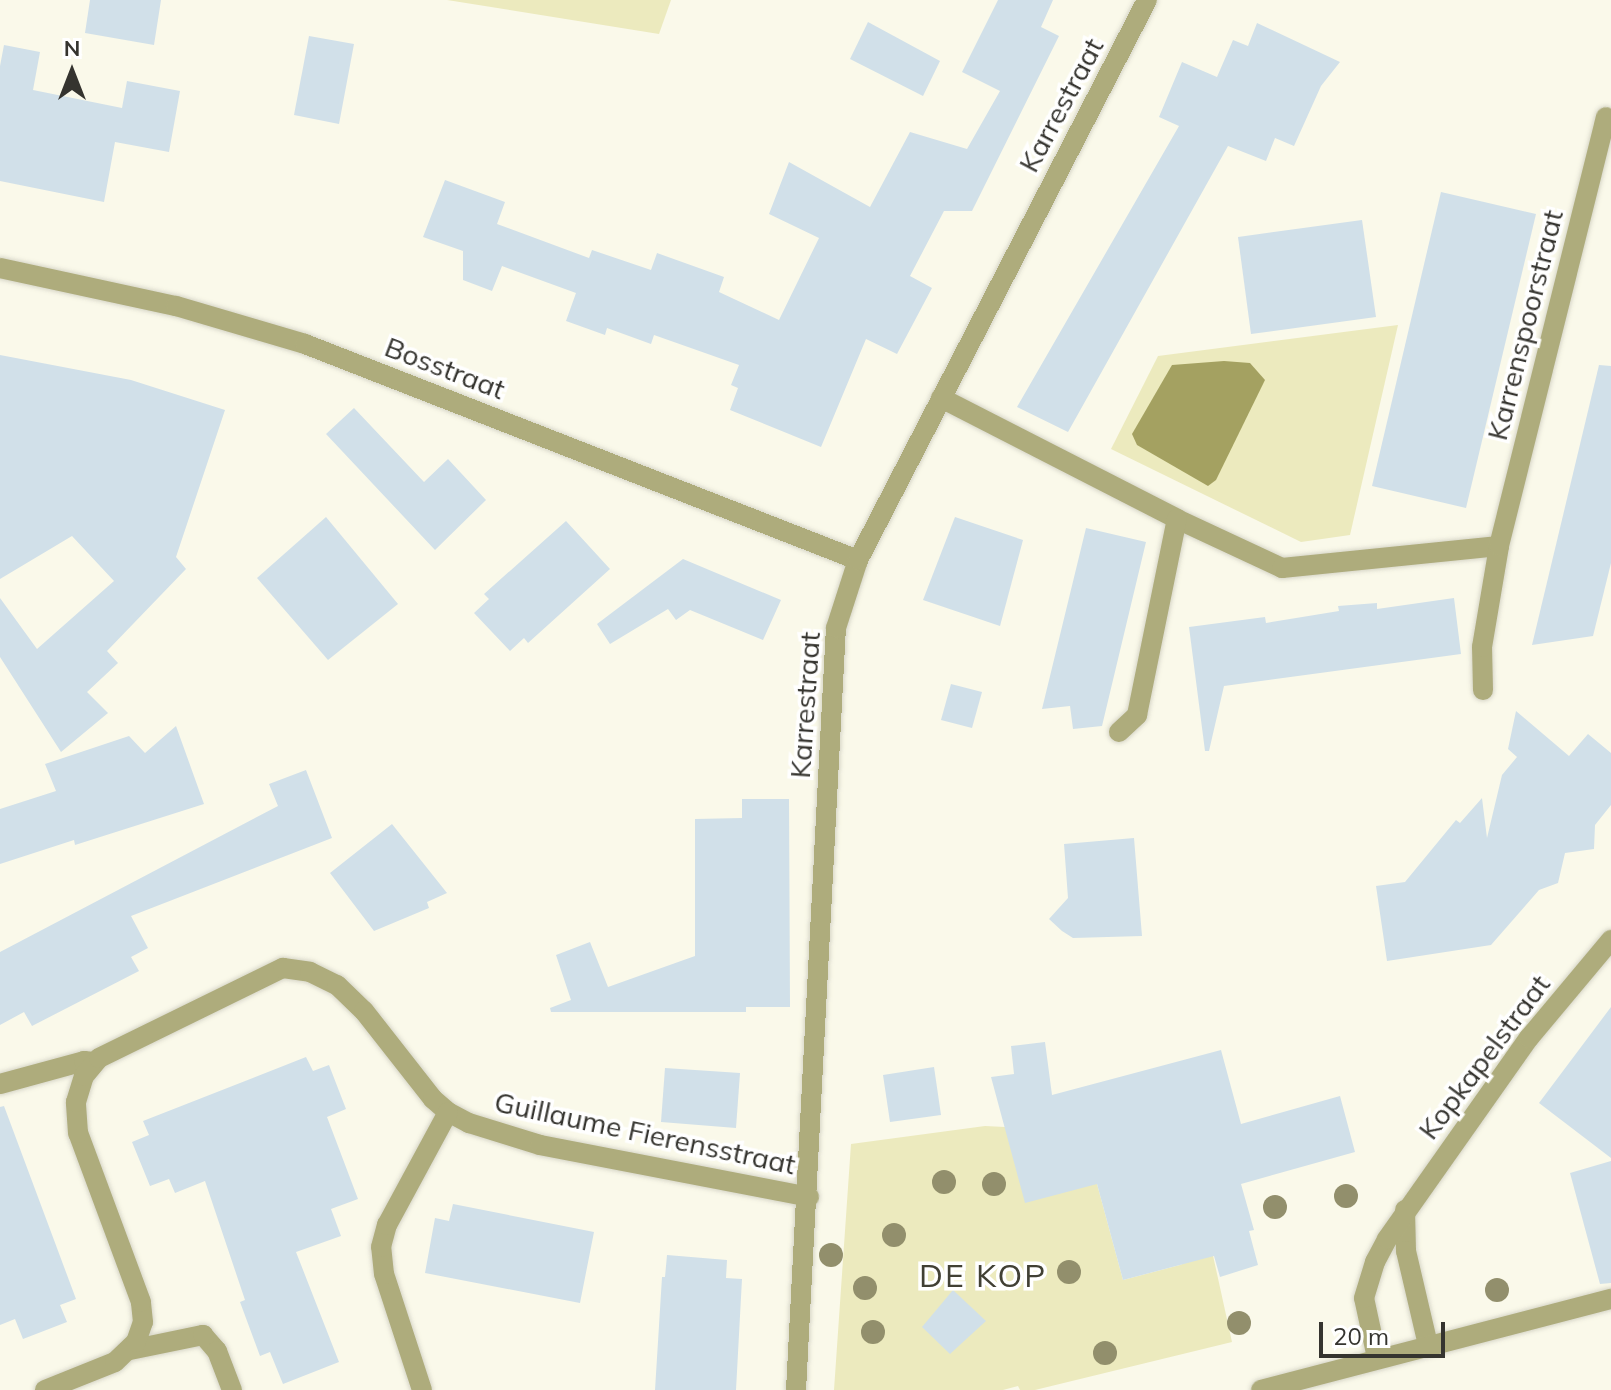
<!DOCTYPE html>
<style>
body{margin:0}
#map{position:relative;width:1611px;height:1390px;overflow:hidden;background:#faf9ea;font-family:Mulish,sans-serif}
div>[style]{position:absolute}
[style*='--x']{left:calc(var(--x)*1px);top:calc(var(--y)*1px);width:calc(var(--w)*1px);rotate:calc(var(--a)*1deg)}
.green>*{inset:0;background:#eceabe}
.water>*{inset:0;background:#a4a161}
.building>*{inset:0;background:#d1e0e9}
.roads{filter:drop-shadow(0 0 2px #d7d6c8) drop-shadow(0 0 2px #d7d6c8)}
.minor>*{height:20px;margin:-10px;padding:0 10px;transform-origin:10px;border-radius:10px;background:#aeac7c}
.trees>*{width:24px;height:24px;margin:-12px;border-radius:50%;background:#928f6c}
span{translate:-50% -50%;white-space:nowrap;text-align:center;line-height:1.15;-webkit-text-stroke:7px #fff;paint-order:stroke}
.street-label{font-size:28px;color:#35342f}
.quarter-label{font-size:32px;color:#414034;letter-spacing:2px}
.north{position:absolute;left:32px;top:32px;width:80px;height:80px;-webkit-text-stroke:6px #fff;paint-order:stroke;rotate:0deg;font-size:22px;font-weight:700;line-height:32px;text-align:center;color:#35342f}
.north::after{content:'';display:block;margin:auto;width:28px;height:36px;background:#35342f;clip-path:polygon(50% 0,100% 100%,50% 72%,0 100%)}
.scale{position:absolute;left:1319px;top:1322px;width:126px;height:36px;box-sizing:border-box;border:4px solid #35342f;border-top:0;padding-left:10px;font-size:24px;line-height:28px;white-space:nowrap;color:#35342f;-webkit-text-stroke:6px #fff;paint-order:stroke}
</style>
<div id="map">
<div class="green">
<div style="clip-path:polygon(447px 0,671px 0,659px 34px)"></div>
<div style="clip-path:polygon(1398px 325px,1350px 535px,1301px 542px,1111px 449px,1158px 356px)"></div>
<div style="clip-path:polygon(985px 1126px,1005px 1127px,1097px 1184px,1123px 1280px,1180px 1265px,1212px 1251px,1232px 1342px,1035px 1390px,1020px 1390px,1018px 1386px,1003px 1390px,834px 1390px,851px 1144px)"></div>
</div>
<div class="water">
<div style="clip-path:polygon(1224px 361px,1250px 363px,1265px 380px,1216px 480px,1208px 486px,1137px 445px,1132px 434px,1172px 365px)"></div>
</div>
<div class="building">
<div style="clip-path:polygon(90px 0,161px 0,154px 45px,85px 33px)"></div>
<div style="clip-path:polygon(998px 0,1053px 0,1041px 27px,1059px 36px,972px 211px,944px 211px,910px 276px,932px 288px,897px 354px,866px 339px,821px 447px,730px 410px,738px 388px,731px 385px,739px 365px,654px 335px,651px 344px,607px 328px,605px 335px,566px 321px,576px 293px,502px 266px,492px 291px,463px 280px,463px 251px,423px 237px,445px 180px,505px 202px,497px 224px,589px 258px,592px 250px,651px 270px,657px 253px,724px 277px,719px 292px,779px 320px,819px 238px,769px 214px,789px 162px,870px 207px,910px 132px,967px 149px,1000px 91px,962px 72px)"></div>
<div style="clip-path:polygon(868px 22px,940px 61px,923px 96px,850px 59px)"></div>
<div style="clip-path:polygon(1257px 23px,1340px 62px,1321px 86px,1294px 146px,1275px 138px,1266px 161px,1228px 146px,1068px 432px,1017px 407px,1179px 126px,1159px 117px,1182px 62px,1217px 77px,1233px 40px,1248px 46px)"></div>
<div style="clip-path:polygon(309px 36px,354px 44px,339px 124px,294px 115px)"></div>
<div style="clip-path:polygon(4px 45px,40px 52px,33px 90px,122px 108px,127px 81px,180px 91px,169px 152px,115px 142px,104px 202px,0 181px,0 66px)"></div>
<div style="clip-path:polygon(1441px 192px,1536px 214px,1466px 508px,1372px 486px)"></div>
<div style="clip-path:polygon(1362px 220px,1376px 317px,1251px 334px,1238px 237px)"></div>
<div style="clip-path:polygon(0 355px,131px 380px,225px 410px,176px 557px,186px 569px,107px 651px,118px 663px,87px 692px,108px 713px,61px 752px,0 657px,0 598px,37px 649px,114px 581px,72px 536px,0 579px)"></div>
<div style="clip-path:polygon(1599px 365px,1611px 366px,1611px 563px,1593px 636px,1532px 645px)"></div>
<div style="clip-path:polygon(354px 408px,424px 482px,448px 459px,486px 500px,435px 550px,326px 434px)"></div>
<div style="clip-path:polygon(326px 517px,398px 604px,328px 660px,257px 578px)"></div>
<div style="clip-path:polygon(955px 517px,1023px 540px,1000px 626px,923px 600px)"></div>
<div style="clip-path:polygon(566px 521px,610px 569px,528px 643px,524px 638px,510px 651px,474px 613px,489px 599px,484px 594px)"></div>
<div style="clip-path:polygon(1086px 528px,1146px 542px,1102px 726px,1073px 729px,1070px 706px,1042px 709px)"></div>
<div style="clip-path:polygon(683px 559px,781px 600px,763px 640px,690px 610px,676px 620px,668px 609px,610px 644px,597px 624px)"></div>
<div style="clip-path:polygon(1454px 598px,1461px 654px,1224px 686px,1209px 751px,1205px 751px,1189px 627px,1265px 617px,1266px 623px,1339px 611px,1338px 606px,1377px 603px,1377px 609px)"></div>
<div style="clip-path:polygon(951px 684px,982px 692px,972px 728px,941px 720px)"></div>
<div style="clip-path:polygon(1516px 711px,1569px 756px,1588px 734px,1611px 753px,1611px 805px,1595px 825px,1594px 849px,1565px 853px,1558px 883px,1539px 890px,1491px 945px,1387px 961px,1376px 886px,1405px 882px,1456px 820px,1460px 823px,1482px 798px,1487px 838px,1502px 775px,1517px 757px,1508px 749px)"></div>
<div style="clip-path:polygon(176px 726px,204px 804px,75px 845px,74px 840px,0 864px,0 809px,56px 791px,45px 764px,129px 736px,145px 753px)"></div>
<div style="clip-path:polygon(306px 770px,332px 838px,131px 916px,148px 948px,131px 957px,139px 971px,32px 1026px,24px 1012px,0 1025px,0 952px,278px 806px,269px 784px)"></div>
<div style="clip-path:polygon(742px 799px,789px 799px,790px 1007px,746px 1007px,746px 1012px,551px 1012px,550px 1008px,571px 1000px,556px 955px,590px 942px,608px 987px,695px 956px,695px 819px,742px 818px)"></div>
<div style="clip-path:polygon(392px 824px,447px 893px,427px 902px,429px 908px,374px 931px,330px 873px)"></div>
<div style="clip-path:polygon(1134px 838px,1142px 936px,1073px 938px,1062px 931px,1049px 919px,1068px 898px,1064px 844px)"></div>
<div style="clip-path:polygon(1611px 1007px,1611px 1158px,1539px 1103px)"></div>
<div style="clip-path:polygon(1045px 1042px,1052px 1095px,1221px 1050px,1241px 1124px,1340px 1096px,1355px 1152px,1241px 1184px,1254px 1230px,1249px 1231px,1258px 1265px,1220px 1277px,1214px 1256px,1123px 1280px,1097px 1184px,1025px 1203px,991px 1077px,1014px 1074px,1011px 1046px)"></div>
<div style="clip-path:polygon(306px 1057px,313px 1071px,329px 1065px,346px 1109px,327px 1117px,358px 1199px,331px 1209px,341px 1236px,296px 1252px,339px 1362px,283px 1384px,270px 1352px,260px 1356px,240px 1302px,245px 1300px,205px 1181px,175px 1193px,169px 1179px,150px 1186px,132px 1142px,149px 1135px,143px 1121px)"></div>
<div style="clip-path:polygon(934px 1067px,941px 1115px,890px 1122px,883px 1075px)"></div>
<div style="clip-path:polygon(665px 1068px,740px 1073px,736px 1128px,661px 1122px)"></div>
<div style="clip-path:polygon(4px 1106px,76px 1299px,60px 1305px,67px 1322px,23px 1339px,15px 1319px,0 1325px,0 1107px)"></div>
<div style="clip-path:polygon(1611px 1161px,1611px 1283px,1600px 1284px,1570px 1173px)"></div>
<div style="clip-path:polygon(453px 1204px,594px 1232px,580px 1303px,425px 1273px,435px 1218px,449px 1221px)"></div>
<div style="clip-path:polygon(667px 1255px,727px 1260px,726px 1278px,742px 1279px,736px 1390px,655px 1390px,662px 1277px,665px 1277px)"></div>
<div style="clip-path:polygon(953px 1290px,986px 1321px,950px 1354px,922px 1327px)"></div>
</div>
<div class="roads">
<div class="minor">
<div style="--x:0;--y:268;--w:180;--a:12.2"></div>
<div style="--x:176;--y:306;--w:134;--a:16.4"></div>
<div style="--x:305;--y:344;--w:594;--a:21.34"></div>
<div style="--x:941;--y:398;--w:265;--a:27.1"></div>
<div style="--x:1177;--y:519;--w:116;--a:25"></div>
<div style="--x:1282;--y:568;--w:218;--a:-5.8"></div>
<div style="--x:1483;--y:690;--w:43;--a:-91.3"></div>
<div style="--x:1482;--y:647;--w:102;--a:-80.4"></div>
<div style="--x:1499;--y:546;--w:442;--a:-76"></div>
<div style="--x:1119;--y:732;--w:25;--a:-43"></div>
<div style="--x:1137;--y:715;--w:200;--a:-78.5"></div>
<div style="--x:0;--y:1084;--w:87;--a:-15.3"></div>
<div style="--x:84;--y:1061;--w:10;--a:6"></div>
<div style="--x:1405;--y:1210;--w:41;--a:88.6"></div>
<div style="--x:1406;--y:1251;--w:97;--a:76.8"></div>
<div style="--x:130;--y:1350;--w:75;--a:-11.6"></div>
<div style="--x:203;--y:1335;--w:21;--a:49"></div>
<div style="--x:217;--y:1351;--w:42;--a:69"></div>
<div style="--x:1377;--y:1358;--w:61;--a:-102.2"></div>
<div style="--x:1364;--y:1298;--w:38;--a:-73"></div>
<div style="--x:1375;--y:1262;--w:26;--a:-62"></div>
<div style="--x:1387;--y:1239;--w:246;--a:-54.8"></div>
<div style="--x:1529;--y:1038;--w:128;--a:-50.1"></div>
<div style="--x:45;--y:1390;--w:75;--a:-21.8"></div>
<div style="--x:115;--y:1362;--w:29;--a:-44"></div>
<div style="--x:136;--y:1342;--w:21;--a:-71"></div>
<div style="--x:143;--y:1322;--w:20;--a:-96"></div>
<div style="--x:141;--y:1302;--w:180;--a:-110.4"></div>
<div style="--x:78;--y:1133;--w:31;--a:-94"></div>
<div style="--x:76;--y:1102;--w:27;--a:-73"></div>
<div style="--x:84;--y:1076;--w:23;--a:-50"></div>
<div style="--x:99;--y:1058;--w:205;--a:-26.1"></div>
<div style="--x:283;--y:968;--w:27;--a:8"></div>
<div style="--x:310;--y:972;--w:30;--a:26"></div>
<div style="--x:337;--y:985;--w:37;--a:44"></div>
<div style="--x:364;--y:1011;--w:112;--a:51.9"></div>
<div style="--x:433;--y:1099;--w:20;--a:41"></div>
<div style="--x:448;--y:1112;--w:24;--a:28"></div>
<div style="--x:469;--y:1123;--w:74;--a:17.2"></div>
<div style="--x:540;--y:1145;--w:274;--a:10.9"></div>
<div style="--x:422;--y:1390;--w:122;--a:-108.1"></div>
<div style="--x:384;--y:1274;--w:27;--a:-96"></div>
<div style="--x:381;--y:1247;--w:23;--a:-75"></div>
<div style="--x:387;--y:1225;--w:128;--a:-61.6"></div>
<div style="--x:796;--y:1390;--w:763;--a:-87"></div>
<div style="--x:836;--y:628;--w:71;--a:-72.1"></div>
<div style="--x:858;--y:560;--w:630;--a:-62.7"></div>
<div style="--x:1261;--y:1390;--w:362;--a:-14.6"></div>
</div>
</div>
<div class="trees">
<div style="left:944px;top:1182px"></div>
<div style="left:994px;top:1184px"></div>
<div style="left:1346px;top:1196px"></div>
<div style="left:1275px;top:1207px"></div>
<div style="left:894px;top:1235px"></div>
<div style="left:831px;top:1255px"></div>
<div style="left:1069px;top:1272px"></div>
<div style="left:865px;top:1288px"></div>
<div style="left:1497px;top:1290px"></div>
<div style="left:1239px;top:1323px"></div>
<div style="left:873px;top:1332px"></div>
<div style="left:1105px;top:1353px"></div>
</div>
<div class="street-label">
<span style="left:1061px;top:105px;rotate:-62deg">Karrestraat</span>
<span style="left:1525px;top:325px;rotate:-76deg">Karrenspoorstraat</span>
<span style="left:445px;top:368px;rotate:21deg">Bosstraat</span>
<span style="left:805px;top:705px;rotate:-86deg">Karrestraat</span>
<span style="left:1484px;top:1057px;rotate:-53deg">Kopkapelstraat</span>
<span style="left:645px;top:1133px;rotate:12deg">Guillaume Fierensstraat</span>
</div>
<div class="quarter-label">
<span style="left:983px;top:1275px">DE KOP</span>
</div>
<div class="north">N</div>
<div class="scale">20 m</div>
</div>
